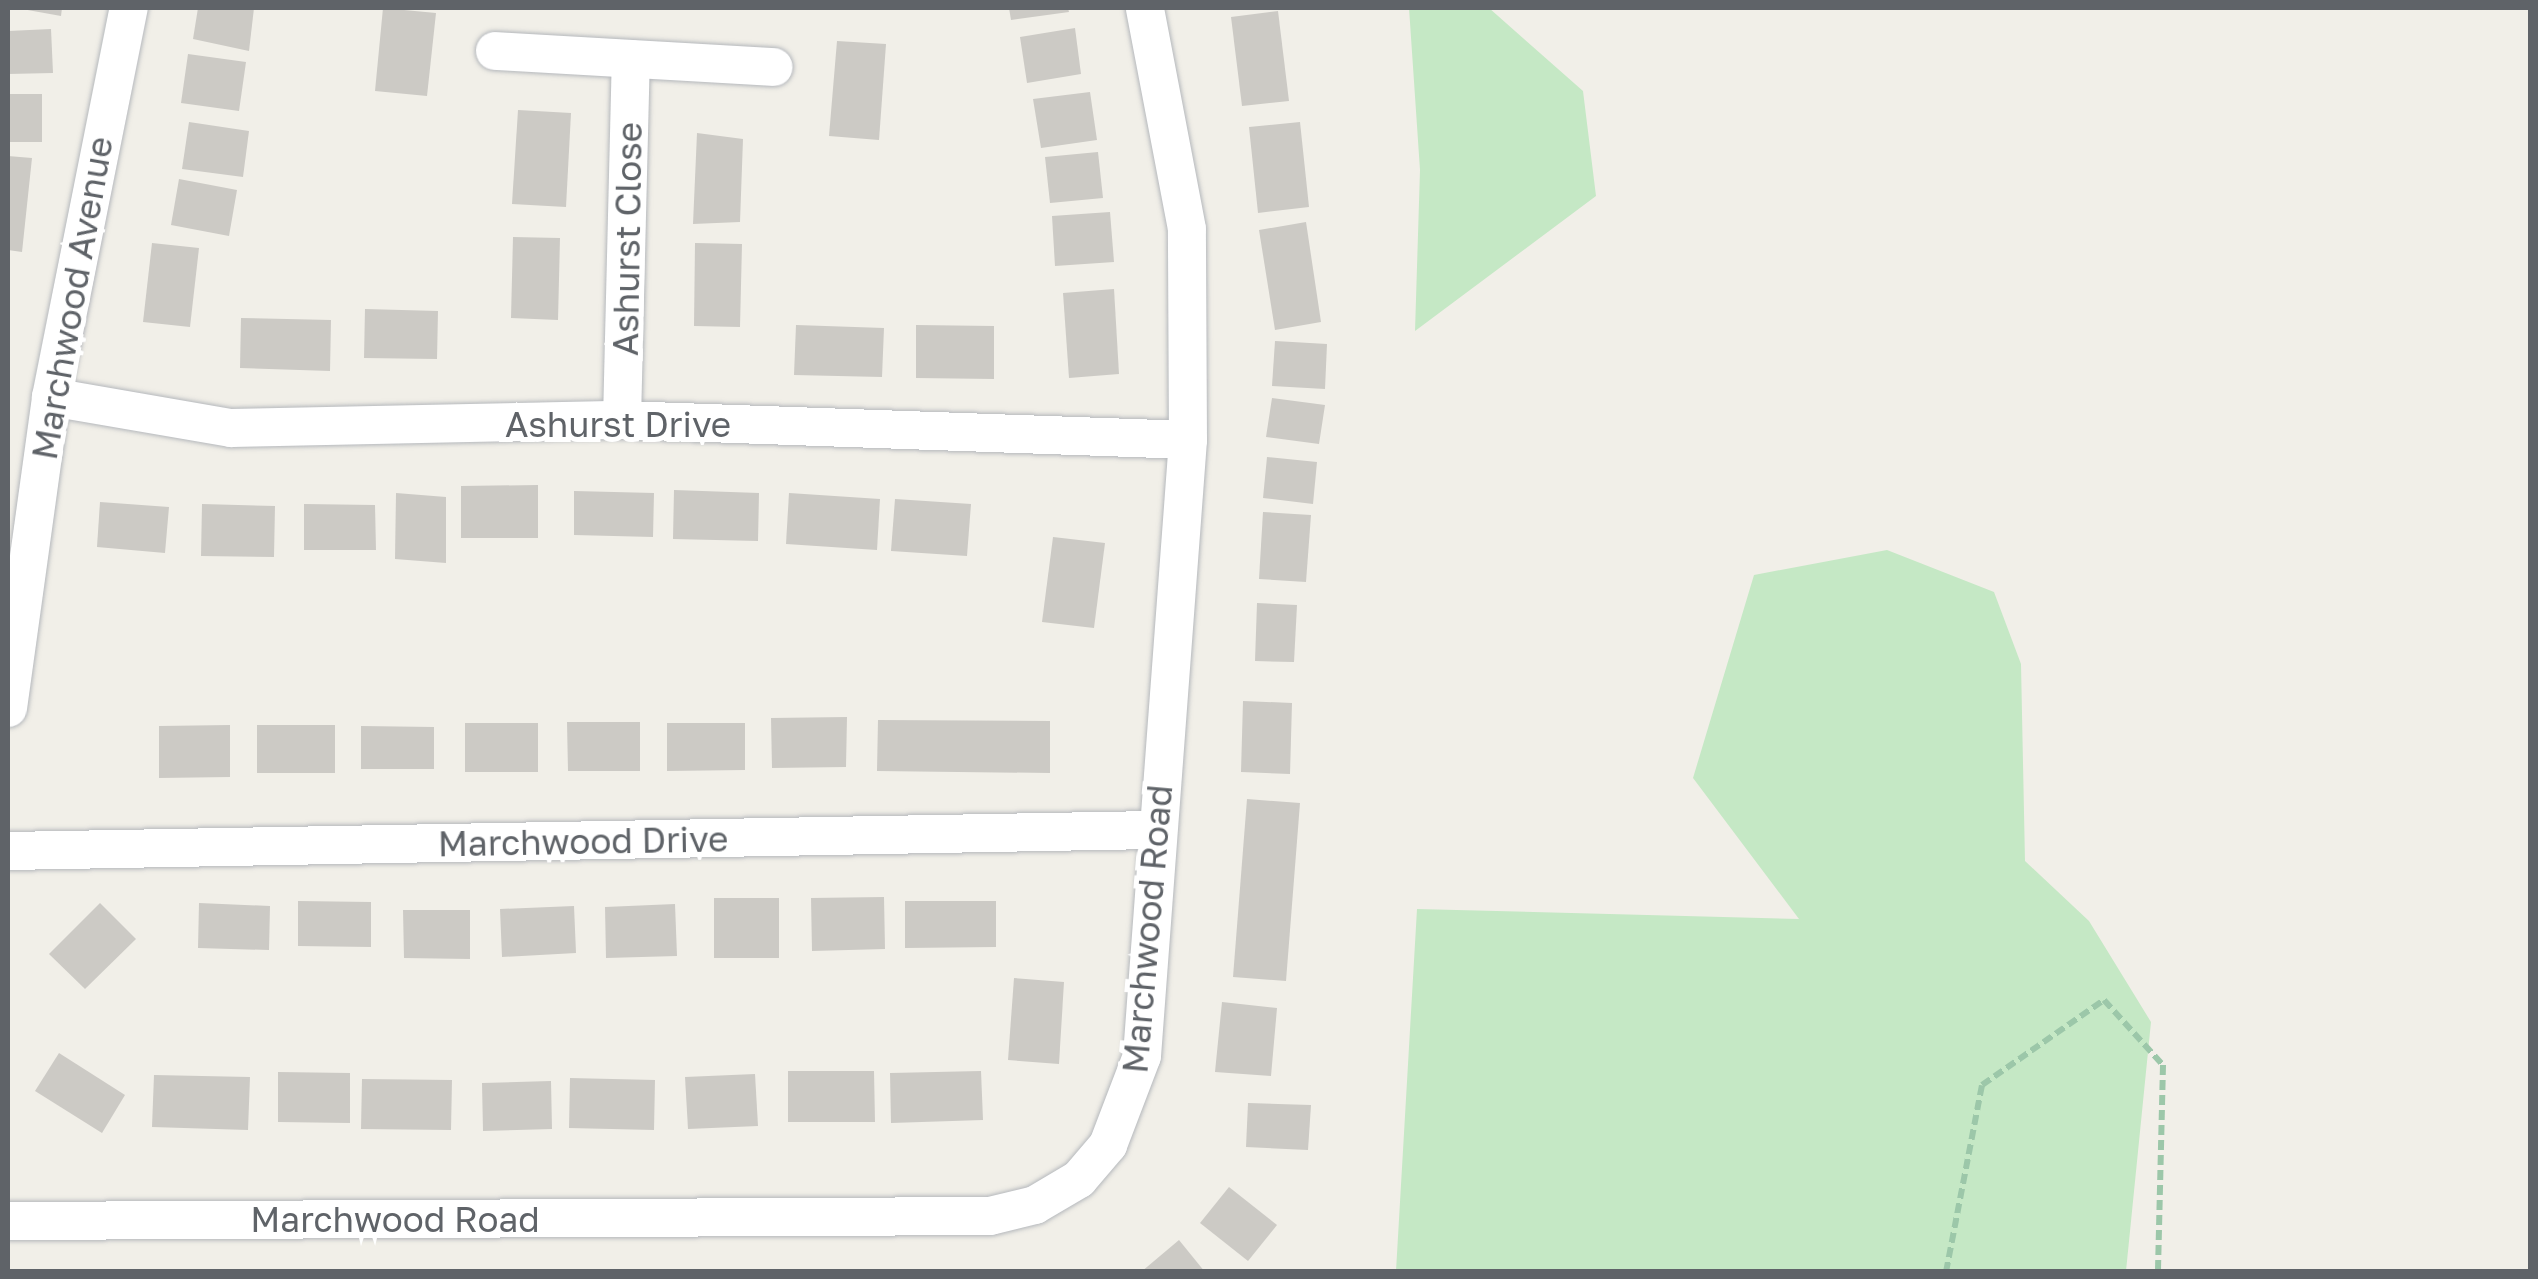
<!DOCTYPE html>
<style>
body{margin:0}
#map{position:relative;width:2538px;height:1279px;overflow:hidden;background:#f1efe8;font-family:"Golos Text",sans-serif}
div>[style]{position:absolute}
[style*='--x']{left:calc(var(--x)*1px);top:calc(var(--y)*1px);width:calc(var(--w)*1px);rotate:calc(var(--a)*1deg)}
.green>*{inset:0;background:#c5e8c5}
.building>*{inset:0;background:#cccac5}
.path>*{height:6px;margin-top:-3px;transform-origin:0;background:repeating-linear-gradient(90deg,#9cc7a9 0 10px,transparent 0 15px)}
.roads{filter:drop-shadow(0 0 2px #b5b8bc) drop-shadow(0 0 2px #b5b8bc)}
.street>*{height:38px;margin:-19px;padding:0 19px;transform-origin:19px;border-radius:19px;background:#fff}
span{translate:-50% -50%;white-space:nowrap;text-align:center;line-height:1.15;-webkit-text-stroke:10px #fff;paint-order:stroke}
.street-label{font-size:35px;color:#5f6368}
.frame{position:absolute;inset:0;border:10px solid #5f6368;pointer-events:none}
</style>
<div id="map">
<div class="green">
<div style="clip-path:polygon(1409px 8px,1489px 8px,1583px 91px,1596px 196px,1415px 331px,1420px 170px)"></div>
<div style="clip-path:polygon(1887px 550px,1994px 592px,2021px 664px,2025px 861px,2089px 921px,2151px 1022px,2126px 1271px,1396px 1271px,1417px 909px,1799px 919px,1693px 778px,1754px 575px)"></div>
</div>
<div class="building">
<div style="clip-path:polygon(22px 8px,62px 8px,61px 16px,22px 9px)"></div>
<div style="clip-path:polygon(198px 8px,254px 8px,249px 51px,193px 39px)"></div>
<div style="clip-path:polygon(383px 8px,436px 13px,427px 96px,375px 91px)"></div>
<div style="clip-path:polygon(1009px 8px,1068px 8px,1069px 12px,1011px 20px)"></div>
<div style="clip-path:polygon(1278px 11px,1289px 101px,1242px 106px,1231px 17px)"></div>
<div style="clip-path:polygon(1075px 28px,1081px 74px,1027px 83px,1020px 37px)"></div>
<div style="clip-path:polygon(51px 29px,53px 73px,8px 74px,8px 31px)"></div>
<div style="clip-path:polygon(837px 41px,886px 44px,879px 140px,829px 136px)"></div>
<div style="clip-path:polygon(188px 54px,246px 62px,239px 111px,181px 103px)"></div>
<div style="clip-path:polygon(1090px 92px,1097px 140px,1041px 148px,1033px 99px)"></div>
<div style="clip-path:polygon(8px 94px,42px 94px,42px 142px,8px 142px)"></div>
<div style="clip-path:polygon(518px 110px,571px 113px,566px 207px,512px 204px)"></div>
<div style="clip-path:polygon(189px 122px,249px 131px,243px 177px,182px 169px)"></div>
<div style="clip-path:polygon(1300px 122px,1309px 207px,1258px 213px,1249px 127px)"></div>
<div style="clip-path:polygon(697px 133px,743px 139px,740px 222px,693px 224px)"></div>
<div style="clip-path:polygon(1098px 152px,1103px 198px,1050px 203px,1045px 157px)"></div>
<div style="clip-path:polygon(8px 156px,32px 158px,22px 252px,8px 250px)"></div>
<div style="clip-path:polygon(179px 179px,237px 190px,229px 236px,171px 225px)"></div>
<div style="clip-path:polygon(1110px 212px,1114px 262px,1055px 266px,1052px 216px)"></div>
<div style="clip-path:polygon(1306px 222px,1321px 322px,1275px 330px,1259px 230px)"></div>
<div style="clip-path:polygon(513px 237px,560px 238px,558px 320px,511px 318px)"></div>
<div style="clip-path:polygon(152px 243px,199px 248px,190px 327px,143px 322px)"></div>
<div style="clip-path:polygon(695px 243px,742px 244px,740px 327px,694px 326px)"></div>
<div style="clip-path:polygon(1114px 289px,1119px 374px,1069px 378px,1063px 293px)"></div>
<div style="clip-path:polygon(365px 309px,438px 311px,437px 359px,364px 358px)"></div>
<div style="clip-path:polygon(241px 318px,331px 320px,330px 371px,240px 368px)"></div>
<div style="clip-path:polygon(796px 325px,884px 328px,882px 377px,794px 375px)"></div>
<div style="clip-path:polygon(916px 325px,994px 326px,994px 379px,916px 378px)"></div>
<div style="clip-path:polygon(1275px 341px,1327px 344px,1325px 389px,1272px 386px)"></div>
<div style="clip-path:polygon(1272px 398px,1325px 405px,1319px 444px,1266px 437px)"></div>
<div style="clip-path:polygon(1267px 457px,1317px 462px,1313px 504px,1263px 498px)"></div>
<div style="clip-path:polygon(538px 485px,538px 538px,461px 538px,461px 486px)"></div>
<div style="clip-path:polygon(674px 490px,759px 493px,758px 541px,673px 539px)"></div>
<div style="clip-path:polygon(574px 491px,654px 493px,653px 537px,574px 535px)"></div>
<div style="clip-path:polygon(396px 493px,446px 497px,446px 563px,395px 559px)"></div>
<div style="clip-path:polygon(789px 493px,880px 499px,877px 550px,786px 544px)"></div>
<div style="clip-path:polygon(895px 499px,971px 504px,967px 556px,891px 551px)"></div>
<div style="clip-path:polygon(100px 502px,169px 507px,165px 553px,97px 547px)"></div>
<div style="clip-path:polygon(202px 504px,275px 506px,274px 557px,201px 556px)"></div>
<div style="clip-path:polygon(304px 504px,375px 505px,376px 550px,304px 550px)"></div>
<div style="clip-path:polygon(1263px 512px,1311px 515px,1306px 582px,1259px 579px)"></div>
<div style="clip-path:polygon(1053px 537px,1105px 543px,1094px 628px,1042px 622px)"></div>
<div style="clip-path:polygon(1257px 603px,1297px 605px,1294px 662px,1255px 661px)"></div>
<div style="clip-path:polygon(1243px 701px,1292px 703px,1290px 774px,1241px 772px)"></div>
<div style="clip-path:polygon(847px 717px,846px 767px,772px 768px,771px 718px)"></div>
<div style="clip-path:polygon(878px 720px,1050px 721px,1050px 773px,877px 771px)"></div>
<div style="clip-path:polygon(567px 722px,640px 722px,640px 771px,568px 771px)"></div>
<div style="clip-path:polygon(465px 723px,538px 723px,538px 772px,465px 772px)"></div>
<div style="clip-path:polygon(667px 723px,745px 723px,745px 770px,667px 771px)"></div>
<div style="clip-path:polygon(230px 725px,230px 777px,159px 778px,159px 726px)"></div>
<div style="clip-path:polygon(257px 725px,335px 725px,335px 773px,257px 773px)"></div>
<div style="clip-path:polygon(361px 726px,434px 727px,434px 769px,361px 769px)"></div>
<div style="clip-path:polygon(1247px 799px,1300px 803px,1286px 981px,1233px 977px)"></div>
<div style="clip-path:polygon(884px 897px,885px 949px,812px 951px,811px 898px)"></div>
<div style="clip-path:polygon(714px 898px,779px 898px,779px 958px,714px 958px)"></div>
<div style="clip-path:polygon(298px 901px,371px 902px,371px 947px,298px 946px)"></div>
<div style="clip-path:polygon(905px 901px,996px 901px,996px 947px,905px 948px)"></div>
<div style="clip-path:polygon(100px 903px,136px 939px,85px 989px,49px 954px)"></div>
<div style="clip-path:polygon(199px 903px,270px 906px,269px 950px,198px 948px)"></div>
<div style="clip-path:polygon(675px 904px,677px 956px,606px 958px,605px 907px)"></div>
<div style="clip-path:polygon(574px 906px,576px 953px,502px 957px,500px 909px)"></div>
<div style="clip-path:polygon(403px 910px,470px 910px,470px 959px,404px 958px)"></div>
<div style="clip-path:polygon(1014px 978px,1064px 982px,1059px 1064px,1008px 1060px)"></div>
<div style="clip-path:polygon(1222px 1002px,1277px 1008px,1271px 1076px,1215px 1072px)"></div>
<div style="clip-path:polygon(59px 1053px,125px 1095px,102px 1133px,35px 1091px)"></div>
<div style="clip-path:polygon(788px 1071px,874px 1071px,875px 1122px,788px 1122px)"></div>
<div style="clip-path:polygon(981px 1071px,983px 1120px,891px 1123px,890px 1073px)"></div>
<div style="clip-path:polygon(278px 1072px,350px 1073px,350px 1123px,278px 1122px)"></div>
<div style="clip-path:polygon(755px 1074px,758px 1126px,688px 1129px,685px 1077px)"></div>
<div style="clip-path:polygon(154px 1075px,250px 1077px,248px 1130px,152px 1127px)"></div>
<div style="clip-path:polygon(570px 1078px,655px 1080px,654px 1130px,569px 1128px)"></div>
<div style="clip-path:polygon(362px 1079px,452px 1080px,451px 1130px,361px 1129px)"></div>
<div style="clip-path:polygon(551px 1081px,552px 1129px,483px 1131px,482px 1083px)"></div>
<div style="clip-path:polygon(1248px 1103px,1311px 1105px,1308px 1150px,1246px 1147px)"></div>
<div style="clip-path:polygon(1229px 1187px,1277px 1225px,1248px 1261px,1200px 1223px)"></div>
<div style="clip-path:polygon(1179px 1240px,1205px 1272px,1141px 1272px)"></div>
</div>
<div class="path">
<div style="--x:1946;--y:1272;--w:190;--a:-79.1"></div>
<div style="--x:1982;--y:1085;--w:149;--a:-34.9"></div>
<div style="--x:2104;--y:1000;--w:88;--a:47.8"></div>
<div style="--x:2163;--y:1065;--w:207;--a:91.4"></div>
</div>
<div class="roads">
<div class="street">
<div style="--x:495;--y:51;--w:279;--a:3.3"></div>
<div style="--x:51;--y:397;--w:183;--a:9.8"></div>
<div style="--x:231;--y:428;--w:391;--a:-1.2"></div>
<div style="--x:622;--y:420;--w:566;--a:2.02"></div>
<div style="--x:622;--y:420;--w:361;--a:-88.6"></div>
<div style="--x:8;--y:708;--w:314;--a:-82.1"></div>
<div style="--x:51;--y:397;--w:397;--a:-78.7"></div>
<div style="--x:8;--y:851;--w:1150;--a:-1.05"></div>
<div style="--x:8;--y:1221;--w:982;--a:-0.29"></div>
<div style="--x:990;--y:1216;--w:46;--a:-13.7"></div>
<div style="--x:1035;--y:1205;--w:51;--a:-30.6"></div>
<div style="--x:1079;--y:1179;--w:45;--a:-49.5"></div>
<div style="--x:1108;--y:1145;--w:95;--a:-69.1"></div>
<div style="--x:1142;--y:1056;--w:618;--a:-85.73"></div>
<div style="--x:1188;--y:440;--w:211;--a:-90.3"></div>
<div style="--x:1187;--y:229;--w:225;--a:-100.8"></div>
</div>
</div>
<div class="street-label">
<span style="left:627px;top:239px;rotate:-89deg">Ashurst Close</span>
<span style="left:72px;top:298px;rotate:-80deg">Marchwood Avenue</span>
<span style="left:618px;top:424px">Ashurst Drive</span>
<span style="left:583px;top:841px;rotate:-1deg">Marchwood Drive</span>
<span style="left:1147px;top:929px;rotate:-85deg">Marchwood Road</span>
<span style="left:395px;top:1219px">Marchwood Road</span>
</div>
<div class="frame"></div>
</div>
